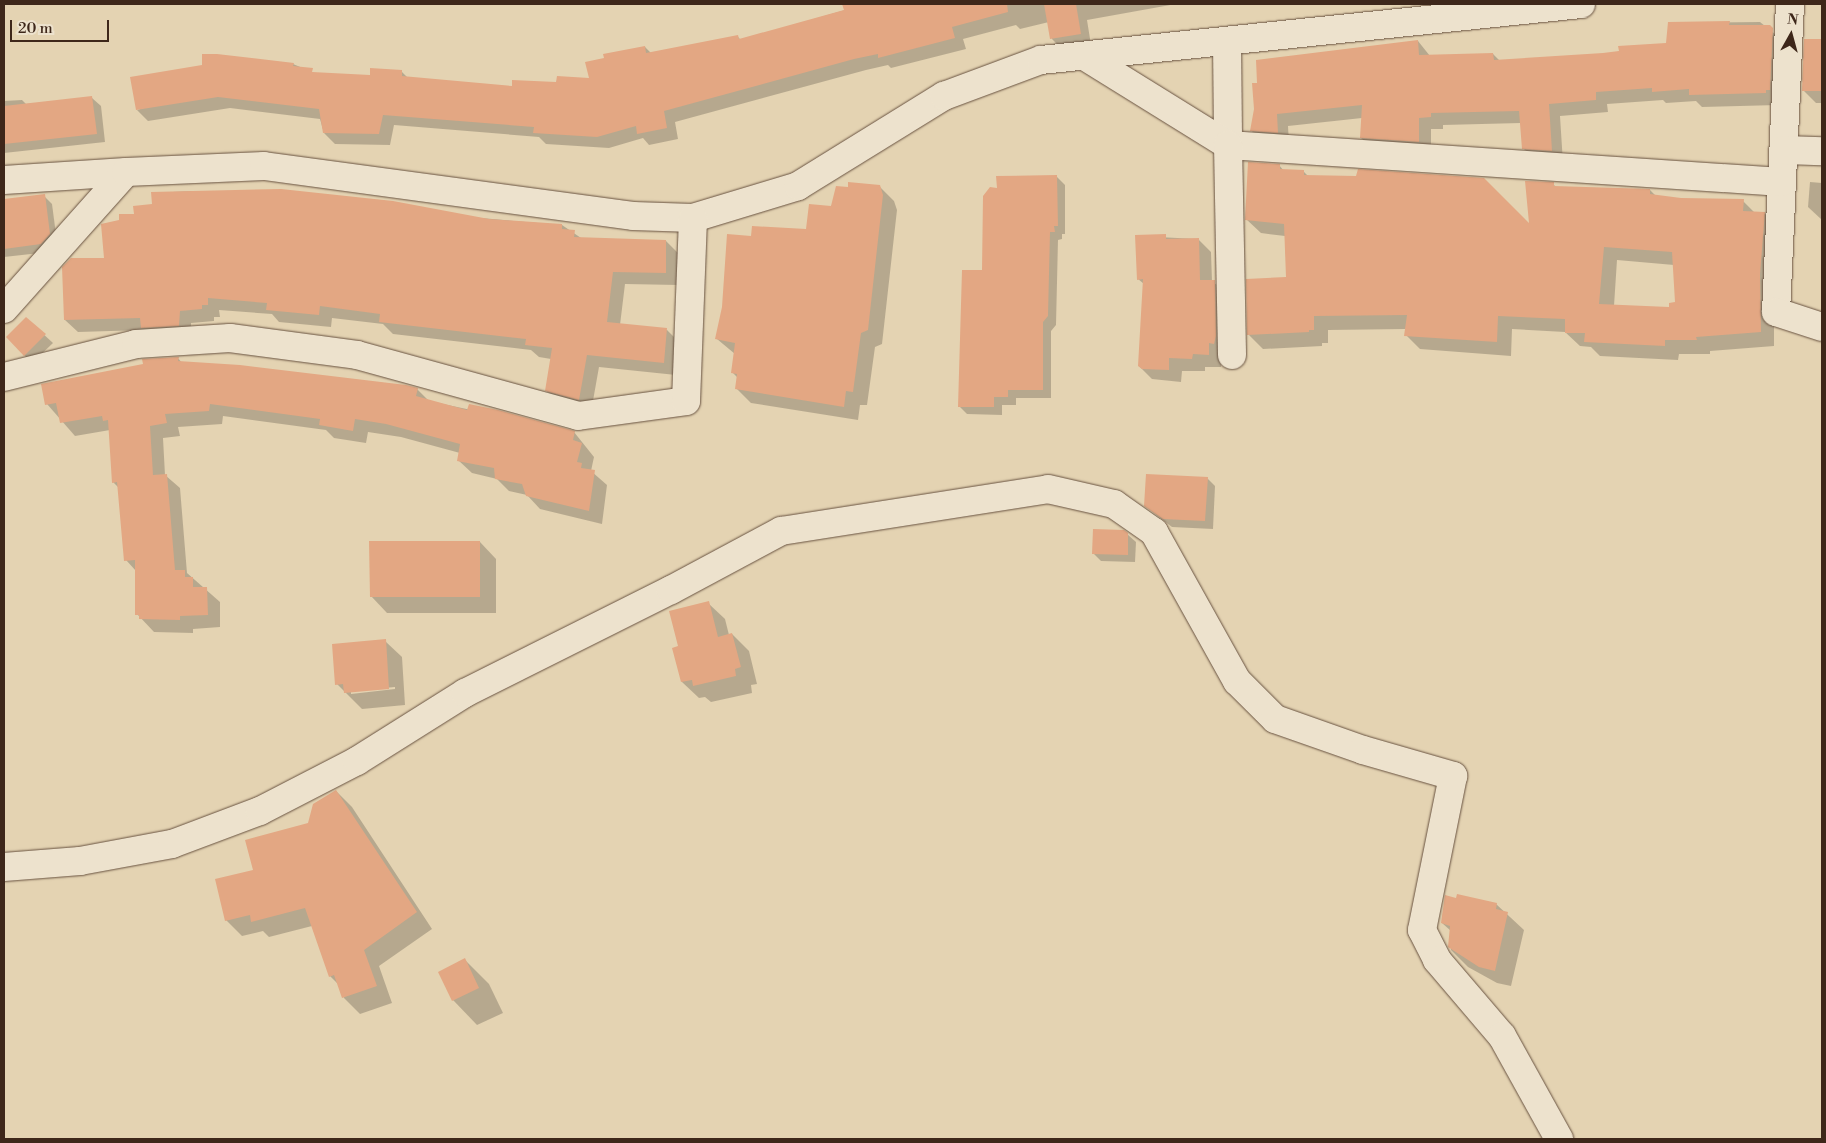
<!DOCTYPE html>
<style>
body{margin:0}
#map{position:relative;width:1826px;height:1143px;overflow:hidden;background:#e4d3b2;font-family:"Libre Bodoni",serif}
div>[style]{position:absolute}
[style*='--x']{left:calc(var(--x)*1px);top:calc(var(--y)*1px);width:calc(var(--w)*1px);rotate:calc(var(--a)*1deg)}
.shadow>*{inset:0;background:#0003}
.building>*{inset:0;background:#e3a783}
.roads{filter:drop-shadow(0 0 1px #685240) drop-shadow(0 0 1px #685240)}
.street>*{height:28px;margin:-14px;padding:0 14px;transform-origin:14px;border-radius:14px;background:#ede2cd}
span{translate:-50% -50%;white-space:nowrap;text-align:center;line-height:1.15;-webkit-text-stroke:4px #ede2cd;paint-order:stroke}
.frame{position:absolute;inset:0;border:5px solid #3e271a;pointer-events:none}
.north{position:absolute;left:1766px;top:10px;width:50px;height:50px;-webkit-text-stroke:4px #ede2cd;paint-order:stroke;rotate:7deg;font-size:14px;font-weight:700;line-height:20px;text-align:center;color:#3e271a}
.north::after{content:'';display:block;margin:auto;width:18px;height:22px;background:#3e271a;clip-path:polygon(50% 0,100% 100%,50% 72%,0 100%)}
.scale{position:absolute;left:10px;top:20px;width:99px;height:22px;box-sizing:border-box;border:2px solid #3e271a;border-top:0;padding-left:6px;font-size:15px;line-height:18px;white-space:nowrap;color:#3e271a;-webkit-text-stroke:4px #ede2cd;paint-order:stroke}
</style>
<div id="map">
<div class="shadow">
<div style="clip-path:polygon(866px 4px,1176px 4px,1087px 20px,1091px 45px,1063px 50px,1052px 39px,1049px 22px,1020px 29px,1016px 25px,963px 39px,966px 49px,891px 68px,888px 65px,866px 70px,675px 122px,678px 139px,649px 145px,643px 138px,609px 148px,546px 144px,539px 137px,394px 125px,390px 145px,335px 144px,324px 133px,320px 119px,230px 108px,148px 121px,137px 110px,293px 64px,317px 74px,371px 76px,402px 72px,408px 78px,513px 88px,590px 79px,645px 47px,651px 53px,738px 37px,741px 40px)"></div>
<div style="clip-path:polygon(1760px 22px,1785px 42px,1778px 105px,1702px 107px,1696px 101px,1666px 103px,1663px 100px,1607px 104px,1608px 112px,1560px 116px,1563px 163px,1536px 161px,1523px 148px,1521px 123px,1443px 125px,1443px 129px,1431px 129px,1431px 154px,1374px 150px,1361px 138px,1362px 118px,1288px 126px,1289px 144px,1263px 143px,1251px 130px,1255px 109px,1418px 41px,1430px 56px,1493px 54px,1500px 61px,1604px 54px,1667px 44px,1669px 23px)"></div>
<div style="clip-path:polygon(1805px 40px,1822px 41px,1822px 103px,1816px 103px,1803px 90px)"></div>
<div style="clip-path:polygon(92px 98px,101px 106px,105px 142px,4px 153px,4px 101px,22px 100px,26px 104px)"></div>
<div style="clip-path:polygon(evenodd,1279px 165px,1284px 171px,1304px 172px,1308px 176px,1531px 226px,1553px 184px,1557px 188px,1650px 190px,1656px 196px,1681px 199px,1743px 201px,1755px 213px,1764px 213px,1779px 227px,1774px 289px,1774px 346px,1710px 351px,1710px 354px,1679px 354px,1678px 360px,1600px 356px,1591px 347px,1580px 346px,1565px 332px,1512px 329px,1511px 356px,1420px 349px,1406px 335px,1406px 329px,1328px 330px,1328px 343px,1322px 343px,1322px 346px,1263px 349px,1248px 334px,1287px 279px,1285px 236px,1261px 233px,1246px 219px,1279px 165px,1617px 260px,1674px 265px,1676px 304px,1670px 308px,1614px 306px,1617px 260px)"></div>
<div style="clip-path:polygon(1057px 177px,1065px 185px,1065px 234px,1062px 234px,1062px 239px,1058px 240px,1056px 325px,1051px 331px,1051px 398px,1016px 398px,1016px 405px,1002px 405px,1002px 415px,967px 414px,959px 406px,998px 189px)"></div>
<div style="clip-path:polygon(1810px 182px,1822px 183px,1822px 220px,1808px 207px)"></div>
<div style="clip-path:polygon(879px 186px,894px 201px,897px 210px,882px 344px,875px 347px,867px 405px,860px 405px,858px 420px,751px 403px,736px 388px,738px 378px,733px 373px,735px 354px,717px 339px,752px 237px,807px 230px,849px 188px)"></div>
<div style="clip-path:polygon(193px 191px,197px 194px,562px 225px,581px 238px,666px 241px,678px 253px,678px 285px,625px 284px,620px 325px,667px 330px,679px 342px,676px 375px,599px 367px,591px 412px,559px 403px,546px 390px,551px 359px,539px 357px,531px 350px,393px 334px,383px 324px,332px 318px,331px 327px,279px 322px,272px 314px,219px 310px,220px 317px,214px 317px,214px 321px,191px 323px,191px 338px,144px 330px,78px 332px,65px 320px,105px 259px,120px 221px,153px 205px,152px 193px)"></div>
<div style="clip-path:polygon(44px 196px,52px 204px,57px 242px,49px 252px,4px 257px,4px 200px)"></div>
<div style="clip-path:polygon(1137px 236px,1198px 239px,1211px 252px,1212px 281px,1227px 294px,1221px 367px,1205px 367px,1205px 371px,1182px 371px,1181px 382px,1152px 379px,1139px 366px,1144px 284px,1138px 279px)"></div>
<div style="clip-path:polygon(27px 319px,53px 343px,32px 363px,24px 355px)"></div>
<div style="clip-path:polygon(178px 358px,182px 363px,417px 389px,429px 401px,574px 432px,594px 457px,591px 471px,607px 485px,602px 524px,540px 509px,527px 495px,509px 491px,497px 479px,472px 473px,458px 460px,460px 453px,401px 437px,368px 432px,366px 443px,334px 438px,326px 430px,223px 416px,222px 424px,178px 427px,180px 436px,163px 438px,165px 475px,180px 488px,187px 573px,220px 602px,220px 627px,193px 629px,193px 633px,154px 632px,137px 614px,136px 571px,126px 560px,119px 488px,113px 482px,110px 430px,75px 436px,47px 404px)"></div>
<div style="clip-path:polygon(1207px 478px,1215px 486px,1213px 529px,1172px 527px,1145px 506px)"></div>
<div style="clip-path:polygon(1127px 534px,1136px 542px,1135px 562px,1101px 561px,1093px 553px)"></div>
<div style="clip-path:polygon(480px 542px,496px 559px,496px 613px,387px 613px,371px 596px)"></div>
<div style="clip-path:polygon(708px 603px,725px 619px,729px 635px,732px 634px,749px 651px,757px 684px,751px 685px,752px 693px,711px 702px,705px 697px,699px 698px,682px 682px,680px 647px)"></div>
<div style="clip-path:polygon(evenodd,385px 641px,402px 657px,405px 705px,362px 709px,337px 684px,385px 641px,395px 687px,395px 689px,351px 694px,351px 691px,395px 687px)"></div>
<div style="clip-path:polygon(336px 791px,352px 807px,432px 929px,379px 966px,392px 1003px,360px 1014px,344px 998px,340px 986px,330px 976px,312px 926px,269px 937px,263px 931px,242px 936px,226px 920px,254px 871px,308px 824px)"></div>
<div style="clip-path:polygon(1496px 904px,1524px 930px,1511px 986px,1497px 983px,1468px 967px,1451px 950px,1451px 931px,1442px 923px)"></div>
<div style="clip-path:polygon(465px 960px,489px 984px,503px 1013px,477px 1025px,453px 1000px)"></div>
</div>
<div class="building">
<div style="clip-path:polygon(842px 4px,1007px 4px,1008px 12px,952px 27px,955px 38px,878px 58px,878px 54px,854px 59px,664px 111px,667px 128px,637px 134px,636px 126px,597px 137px,533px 133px,534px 127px,383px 115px,379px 134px,323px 133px,319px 109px,218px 97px,136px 110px,130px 77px,202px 65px,202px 54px,217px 54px,294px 63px,293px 66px,313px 68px,312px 72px,370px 75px,370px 68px,402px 70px,402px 76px,512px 86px,512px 80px,556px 82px,557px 76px,589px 78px,585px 62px,604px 58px,603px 54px,645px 46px,646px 53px,738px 35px,739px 39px,844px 10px)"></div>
<div style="clip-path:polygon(1044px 4px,1076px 4px,1081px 34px,1050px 39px)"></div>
<div style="clip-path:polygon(1730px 21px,1729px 25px,1770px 25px,1773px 28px,1770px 90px,1766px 90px,1766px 93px,1689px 95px,1689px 89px,1652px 92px,1652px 88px,1596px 92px,1596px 100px,1549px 104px,1552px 151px,1522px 149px,1519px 111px,1431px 113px,1431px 117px,1419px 118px,1419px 142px,1360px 138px,1362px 105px,1277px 114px,1278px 133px,1250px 131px,1254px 109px,1252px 83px,1257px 83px,1256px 60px,1418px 40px,1419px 55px,1493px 53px,1494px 60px,1603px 53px,1619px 51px,1618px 46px,1666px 43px,1668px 22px)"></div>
<div style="clip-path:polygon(1804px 39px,1822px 39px,1822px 91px,1802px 91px)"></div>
<div style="clip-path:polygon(92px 96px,97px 134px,4px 144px,4px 106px)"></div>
<div style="clip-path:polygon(evenodd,1248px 162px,1280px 164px,1280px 169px,1304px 170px,1304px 175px,1356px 176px,1358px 169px,1484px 178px,1529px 223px,1525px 181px,1554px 182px,1554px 186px,1650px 189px,1650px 194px,1681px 198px,1744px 199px,1743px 211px,1765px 212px,1760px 274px,1761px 332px,1696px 337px,1697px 340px,1665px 340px,1665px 346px,1584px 342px,1585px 333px,1565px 333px,1565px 319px,1498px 316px,1497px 342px,1404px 336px,1407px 315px,1314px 316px,1314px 330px,1309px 330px,1309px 332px,1247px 335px,1246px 279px,1286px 277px,1284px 224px,1245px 220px,1248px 162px,1604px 247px,1672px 252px,1675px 302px,1669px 303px,1669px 307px,1599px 304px,1604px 247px)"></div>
<div style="clip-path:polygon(1057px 175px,1058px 226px,1054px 226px,1055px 232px,1050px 232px,1048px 316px,1043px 322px,1043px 390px,1008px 390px,1008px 397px,994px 397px,994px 407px,958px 407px,962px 270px,982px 270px,983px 196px,990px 187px,997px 188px,996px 176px)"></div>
<div style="clip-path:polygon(848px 182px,880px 185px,883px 195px,868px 330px,861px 333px,853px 392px,846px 391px,844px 407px,735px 389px,737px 374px,731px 373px,735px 343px,715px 339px,722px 307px,727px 234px,751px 236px,752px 226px,806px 229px,809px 204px,831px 206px,836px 186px,848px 187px)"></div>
<div style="clip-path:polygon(281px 189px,393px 201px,489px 219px,562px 224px,562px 229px,575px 230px,574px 237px,666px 240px,666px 273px,613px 272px,607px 322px,667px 328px,664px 363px,587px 355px,579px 400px,545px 391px,552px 348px,525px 345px,526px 339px,379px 322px,380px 314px,320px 306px,319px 315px,266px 310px,267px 303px,208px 298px,208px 305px,202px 305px,202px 309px,180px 311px,179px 326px,141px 328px,140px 318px,64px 320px,62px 267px,71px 258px,104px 258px,101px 224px,119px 220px,119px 214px,134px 214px,133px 206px,152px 204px,151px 192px)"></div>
<div style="clip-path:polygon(45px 194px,50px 234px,41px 244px,4px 249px,4px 199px)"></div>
<div style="clip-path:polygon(1166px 234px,1166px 239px,1199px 238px,1200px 280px,1215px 280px,1216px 336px,1214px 344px,1209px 343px,1209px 355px,1193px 354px,1192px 359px,1169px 358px,1169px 370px,1142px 369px,1138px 366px,1143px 279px,1137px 280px,1135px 235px)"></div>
<div style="clip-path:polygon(26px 317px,46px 334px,24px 356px,6px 337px)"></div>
<div style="clip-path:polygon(179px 357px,178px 361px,240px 365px,406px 385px,418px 388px,416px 396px,467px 410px,469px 404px,498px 410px,575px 431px,573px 440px,582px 443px,577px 462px,582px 463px,581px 468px,595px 470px,589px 511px,526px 496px,522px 484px,495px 479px,494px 468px,457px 461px,460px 444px,386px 424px,355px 419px,353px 431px,319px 425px,320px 419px,210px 404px,209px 411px,165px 414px,167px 423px,150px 426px,153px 475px,167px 474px,175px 570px,185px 570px,185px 577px,193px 577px,193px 587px,207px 587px,208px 615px,180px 616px,180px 620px,139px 619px,139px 615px,135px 615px,135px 560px,124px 561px,117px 482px,112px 483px,108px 420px,103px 421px,102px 416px,60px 423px,56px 403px,45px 405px,41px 384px,143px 364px,142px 359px)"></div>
<div style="clip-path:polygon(1146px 474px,1208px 477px,1205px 521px,1163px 519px,1144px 506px)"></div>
<div style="clip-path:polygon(1093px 529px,1124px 530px,1128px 533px,1128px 555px,1092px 554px)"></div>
<div style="clip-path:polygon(369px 541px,480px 541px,480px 597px,370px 597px)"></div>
<div style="clip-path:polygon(709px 601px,718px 637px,732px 633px,741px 667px,735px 669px,736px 676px,693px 686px,692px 680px,681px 682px,672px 648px,678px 646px,669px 611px)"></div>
<div style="clip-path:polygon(386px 639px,389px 689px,344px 693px,343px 684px,335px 685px,332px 644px)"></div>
<div style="clip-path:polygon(336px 790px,417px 912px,364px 950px,377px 986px,342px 998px,334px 975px,329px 977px,305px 908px,251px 922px,250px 915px,225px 921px,215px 879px,253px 870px,245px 840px,308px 823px,313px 804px)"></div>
<div style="clip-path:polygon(1457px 894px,1497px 903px,1496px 909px,1508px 912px,1495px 971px,1479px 967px,1448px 947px,1450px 926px,1441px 923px,1445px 895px,1456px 898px)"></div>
<div style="clip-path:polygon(465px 958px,479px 988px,452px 1001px,438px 972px)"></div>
</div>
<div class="roads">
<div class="street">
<div style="--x:1790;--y:4;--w:308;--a:92.6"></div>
<div style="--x:1776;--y:312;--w:48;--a:18.1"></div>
<div style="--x:1227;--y:41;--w:104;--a:89.4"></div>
<div style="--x:1228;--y:145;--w:555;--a:3.82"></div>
<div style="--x:1086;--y:57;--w:167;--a:31.8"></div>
<div style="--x:1228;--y:145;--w:210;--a:88.9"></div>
<div style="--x:1785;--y:150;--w:37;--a:2"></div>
<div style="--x:4;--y:180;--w:122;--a:-3.8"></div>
<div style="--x:4;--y:309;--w:183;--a:-48.3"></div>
<div style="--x:126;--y:172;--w:138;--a:-2.5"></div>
<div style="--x:264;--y:166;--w:372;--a:7.7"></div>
<div style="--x:633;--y:216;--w:60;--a:1.9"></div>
<div style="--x:693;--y:218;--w:110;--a:-16.9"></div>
<div style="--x:798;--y:186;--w:172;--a:-31.7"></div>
<div style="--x:944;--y:96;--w:103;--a:-20.4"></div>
<div style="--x:1041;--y:60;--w:543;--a:-5.92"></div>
<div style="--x:4;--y:377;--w:136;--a:-14"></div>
<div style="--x:136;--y:344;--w:94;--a:-3.7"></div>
<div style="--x:230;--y:338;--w:128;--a:7.6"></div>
<div style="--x:357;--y:355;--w:229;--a:15.4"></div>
<div style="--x:578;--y:416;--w:109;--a:-7.9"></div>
<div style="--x:686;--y:401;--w:183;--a:-87.8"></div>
<div style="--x:4;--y:867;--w:76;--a:-4.5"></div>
<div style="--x:80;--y:861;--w:94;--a:-10.5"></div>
<div style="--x:172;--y:844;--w:94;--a:-20.6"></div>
<div style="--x:260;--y:811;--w:109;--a:-27.3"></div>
<div style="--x:357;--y:761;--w:128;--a:-32.2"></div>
<div style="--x:465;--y:693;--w:230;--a:-26.6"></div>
<div style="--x:671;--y:590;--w:125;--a:-28.2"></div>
<div style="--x:781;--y:531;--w:270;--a:-8.9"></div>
<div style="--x:1048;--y:489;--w:68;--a:12.8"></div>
<div style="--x:1114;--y:504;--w:49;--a:35"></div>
<div style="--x:1154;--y:532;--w:171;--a:60.9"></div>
<div style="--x:1237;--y:681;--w:54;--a:45"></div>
<div style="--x:1275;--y:719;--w:93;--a:19.4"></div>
<div style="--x:1363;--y:750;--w:94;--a:16.1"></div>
<div style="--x:1453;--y:776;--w:157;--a:101.4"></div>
<div style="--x:1422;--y:930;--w:34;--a:63"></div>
<div style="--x:1437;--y:960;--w:100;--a:49.5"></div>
<div style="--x:1502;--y:1036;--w:118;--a:61"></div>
</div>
</div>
<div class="frame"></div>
<div class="north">N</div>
<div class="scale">20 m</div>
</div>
